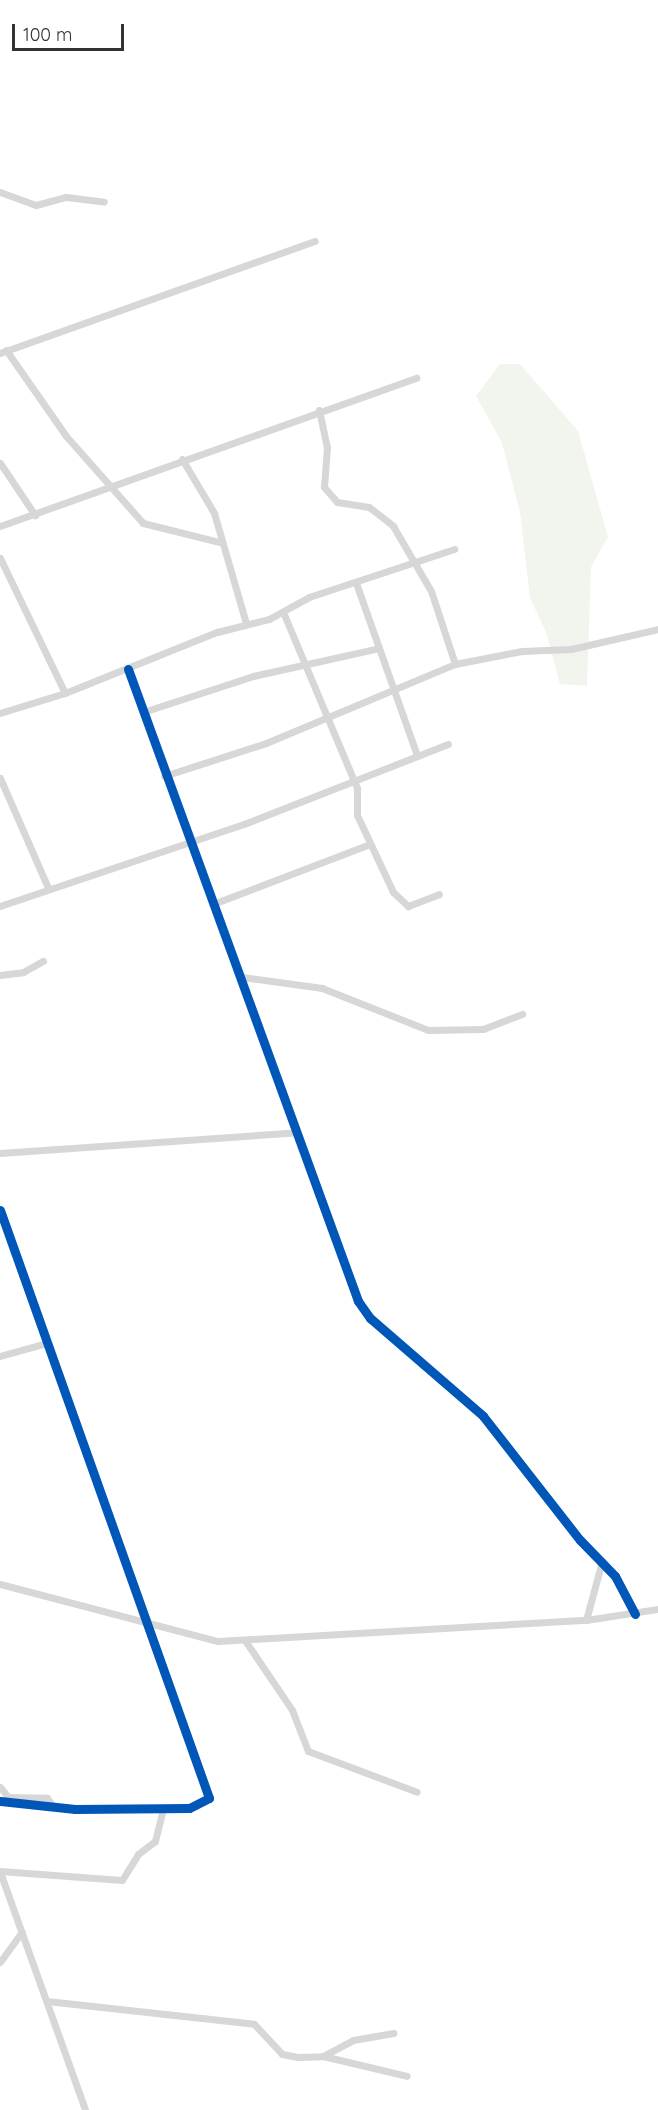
<!DOCTYPE html>
<style>
body{margin:0}
#map{position:relative;width:658px;height:2110px;overflow:hidden;background:#fff;font-family:Quicksand,sans-serif}
div>[style]{position:absolute}
[style*='--x']{left:calc(var(--x)*1px);top:calc(var(--y)*1px);width:calc(var(--w)*1px);rotate:calc(var(--a)*1deg)}
.green>*{inset:0;background:#f1f5ed}
.street>*{height:7px;margin:-3.5px;padding:0 3.5px;transform-origin:3.5px;border-radius:3.5px;background:#d7d7d7}
.cycleway>*{height:9px;margin:-4.5px;padding:0 4.5px;transform-origin:4.5px;border-radius:4.5px;background:#0057b8}
span{translate:-50% -50%;white-space:nowrap;text-align:center;line-height:1.15;-webkit-text-stroke:6px #fff;paint-order:stroke}
.scale{position:absolute;left:12px;top:24px;width:112px;height:27px;box-sizing:border-box;border:3px solid #333;border-top:0;padding-left:8px;font-size:18px;line-height:21px;white-space:nowrap;color:#333;-webkit-text-stroke:4px #fff;paint-order:stroke}
</style>
<div id="map">
<div class="green">
<div style="clip-path:polygon(500px 364px,520px 364px,578px 431px,608px 537px,591px 567px,587px 686px,560px 684px,546px 632px,530px 598px,520px 512px,502px 443px,476px 396px)"></div>
</div>
<div class="street">
<div style="--x:0;--y:192;--w:38;--a:20"></div>
<div style="--x:36;--y:205;--w:31;--a:-15"></div>
<div style="--x:66;--y:197;--w:38;--a:7"></div>
<div style="--x:6;--y:350;--w:105;--a:55.1"></div>
<div style="--x:66;--y:436;--w:116;--a:48.5"></div>
<div style="--x:143;--y:523;--w:78;--a:14"></div>
<div style="--x:0;--y:353;--w:334;--a:-19.6"></div>
<div style="--x:319;--y:410;--w:38;--a:78"></div>
<div style="--x:327;--y:447;--w:40;--a:94.3"></div>
<div style="--x:324;--y:487;--w:20;--a:49"></div>
<div style="--x:337;--y:502;--w:32;--a:9"></div>
<div style="--x:369;--y:507;--w:31;--a:38"></div>
<div style="--x:393;--y:526;--w:75;--a:59.7"></div>
<div style="--x:431;--y:591;--w:77;--a:71.8"></div>
<div style="--x:182;--y:459;--w:63;--a:59.3"></div>
<div style="--x:214;--y:513;--w:115;--a:73.8"></div>
<div style="--x:0;--y:463;--w:63;--a:56.1"></div>
<div style="--x:0;--y:526;--w:442;--a:-19.6"></div>
<div style="--x:0;--y:558;--w:150;--a:64.3"></div>
<div style="--x:65;--y:693;--w:68;--a:162.9"></div>
<div style="--x:356;--y:583;--w:182;--a:70.5"></div>
<div style="--x:283;--y:612;--w:191;--a:67.2"></div>
<div style="--x:357;--y:788;--w:27;--a:90"></div>
<div style="--x:357;--y:815;--w:85;--a:64.9"></div>
<div style="--x:393;--y:892;--w:21;--a:43"></div>
<div style="--x:408;--y:906;--w:33;--a:-21"></div>
<div style="--x:128;--y:669;--w:673;--a:70"></div>
<div style="--x:358;--y:1301;--w:21;--a:55"></div>
<div style="--x:370;--y:1318;--w:150;--a:40.9"></div>
<div style="--x:483;--y:1416;--w:157;--a:52"></div>
<div style="--x:580;--y:1540;--w:50;--a:45.8"></div>
<div style="--x:615;--y:1576;--w:43;--a:62.2"></div>
<div style="--x:65;--y:693;--w:164;--a:-21.9"></div>
<div style="--x:217;--y:632;--w:54;--a:-14"></div>
<div style="--x:269;--y:619;--w:46;--a:-28.8"></div>
<div style="--x:309;--y:597;--w:153;--a:-18.3"></div>
<div style="--x:143;--y:712;--w:116;--a:-18.1"></div>
<div style="--x:253;--y:676;--w:129;--a:-12.5"></div>
<div style="--x:164;--y:776;--w:107;--a:-17.9"></div>
<div style="--x:266;--y:743;--w:205;--a:-22.7"></div>
<div style="--x:455;--y:664;--w:68;--a:-11"></div>
<div style="--x:522;--y:651;--w:49;--a:-2.3"></div>
<div style="--x:571;--y:649;--w:89;--a:-12.9"></div>
<div style="--x:0;--y:778;--w:120;--a:66.4"></div>
<div style="--x:213;--y:904;--w:168;--a:-20.9"></div>
<div style="--x:0;--y:906;--w:257;--a:-18.6"></div>
<div style="--x:244;--y:824;--w:219;--a:-21.4"></div>
<div style="--x:0;--y:975;--w:23;--a:-7"></div>
<div style="--x:23;--y:972;--w:23;--a:-29"></div>
<div style="--x:242;--y:977;--w:81;--a:7.8"></div>
<div style="--x:322;--y:988;--w:114;--a:21.6"></div>
<div style="--x:428;--y:1030;--w:55;--a:-1"></div>
<div style="--x:483;--y:1029;--w:42;--a:-21"></div>
<div style="--x:0;--y:1153;--w:298;--a:-4"></div>
<div style="--x:0;--y:1210;--w:624;--a:70.43"></div>
<div style="--x:209;--y:1798;--w:22;--a:153"></div>
<div style="--x:189;--y:1808;--w:114;--a:179.5"></div>
<div style="--x:75;--y:1809;--w:75;--a:-173.9"></div>
<div style="--x:0;--y:1356;--w:49;--a:-15.5"></div>
<div style="--x:0;--y:1584;--w:225;--a:14.7"></div>
<div style="--x:218;--y:1641;--w:369;--a:-3.3"></div>
<div style="--x:586;--y:1620;--w:73;--a:-8.7"></div>
<div style="--x:586;--y:1620;--w:61;--a:-74.8"></div>
<div style="--x:246;--y:1642;--w:82;--a:55.9"></div>
<div style="--x:292;--y:1710;--w:44;--a:68.7"></div>
<div style="--x:308;--y:1751;--w:116;--a:20.6"></div>
<div style="--x:0;--y:1787;--w:13;--a:51"></div>
<div style="--x:8;--y:1797;--w:39;--a:1"></div>
<div style="--x:47;--y:1798;--w:9;--a:54"></div>
<div style="--x:0;--y:1871;--w:122;--a:4.2"></div>
<div style="--x:122;--y:1880;--w:31;--a:-58"></div>
<div style="--x:138;--y:1854;--w:21;--a:-37"></div>
<div style="--x:155;--y:1841;--w:34;--a:-76"></div>
<div style="--x:0;--y:1872;--w:253;--a:70.3"></div>
<div style="--x:0;--y:1962;--w:37;--a:-54"></div>
<div style="--x:47;--y:2001;--w:208;--a:6.3"></div>
<div style="--x:254;--y:2024;--w:41;--a:47"></div>
<div style="--x:282;--y:2054;--w:16;--a:11"></div>
<div style="--x:298;--y:2057;--w:25;--a:-2"></div>
<div style="--x:323;--y:2056;--w:34;--a:-28"></div>
<div style="--x:353;--y:2040;--w:41;--a:-9.9"></div>
<div style="--x:323;--y:2056;--w:86;--a:13.4"></div>
</div>
<div class="cycleway">
<div style="--x:128;--y:669;--w:673;--a:70"></div>
<div style="--x:358;--y:1301;--w:21;--a:55"></div>
<div style="--x:370;--y:1318;--w:150;--a:40.9"></div>
<div style="--x:483;--y:1416;--w:157;--a:52"></div>
<div style="--x:580;--y:1540;--w:50;--a:45.8"></div>
<div style="--x:615;--y:1576;--w:43;--a:62.2"></div>
<div style="--x:0;--y:1210;--w:624;--a:70.43"></div>
<div style="--x:209;--y:1798;--w:22;--a:153"></div>
<div style="--x:189;--y:1808;--w:114;--a:179.5"></div>
<div style="--x:75;--y:1809;--w:75;--a:-173.9"></div>
</div>
<div class="scale">100 m</div>
</div>
